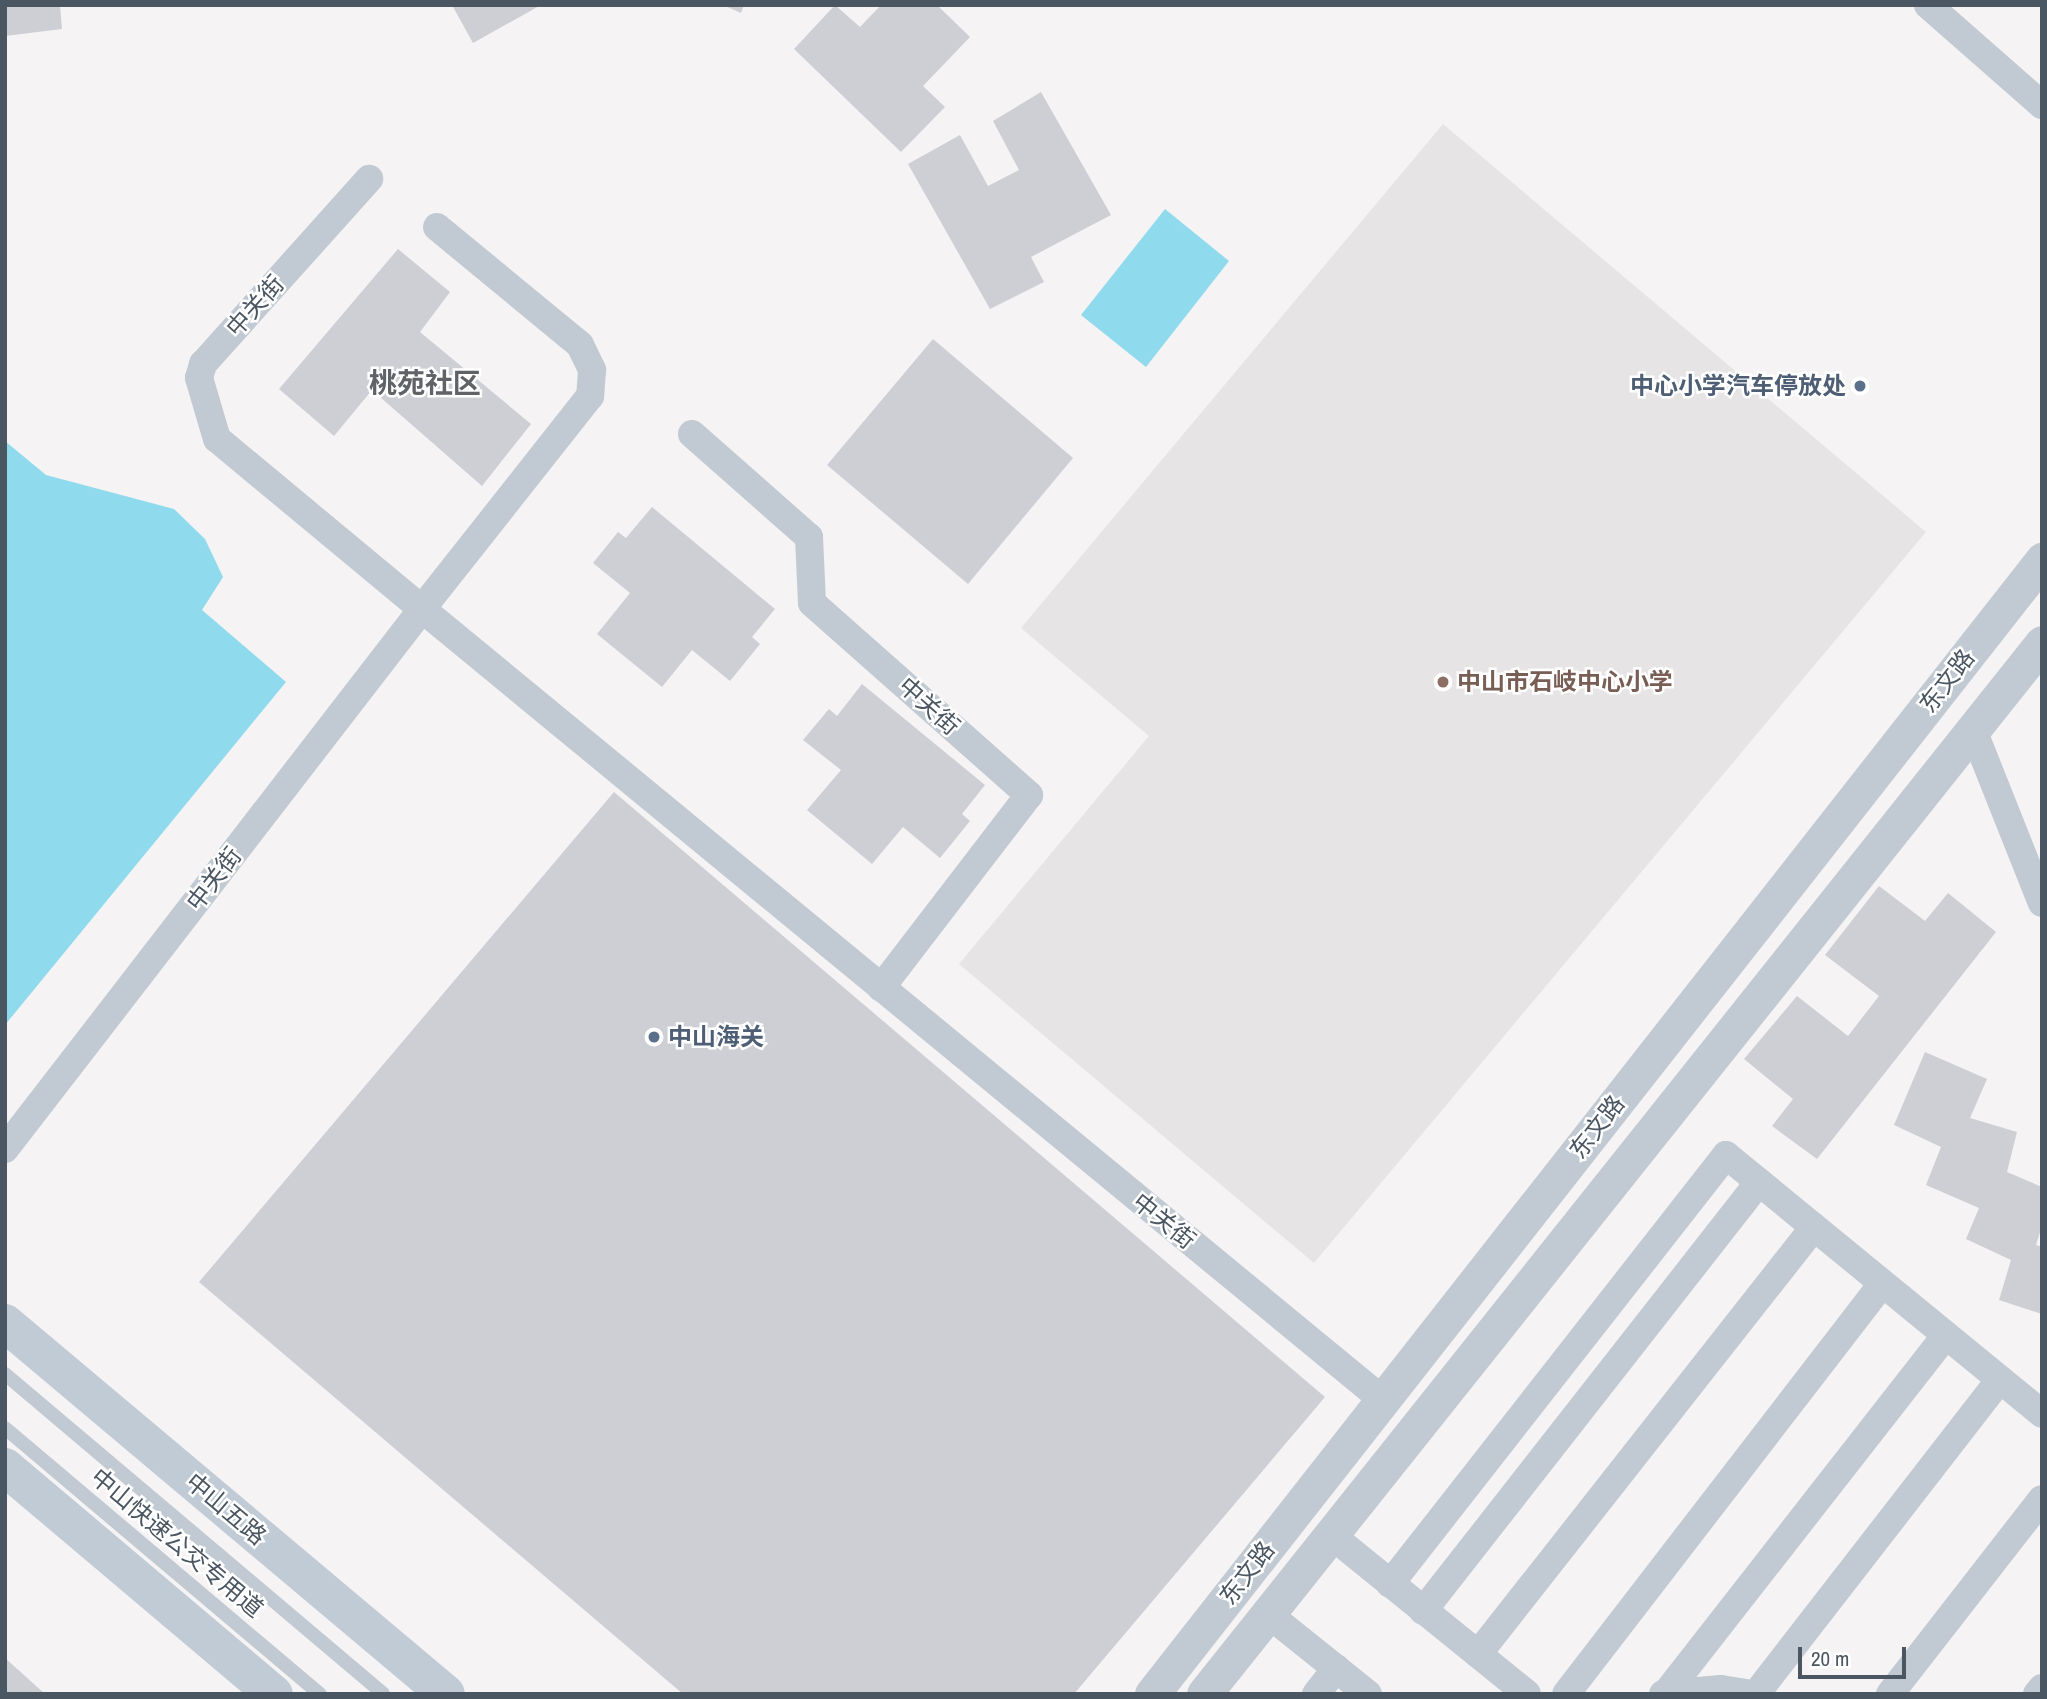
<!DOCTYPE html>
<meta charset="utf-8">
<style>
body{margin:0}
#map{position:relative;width:2047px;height:1699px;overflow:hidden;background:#f5f3f3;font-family:"Archivo Narrow","Noto Sans SC",sans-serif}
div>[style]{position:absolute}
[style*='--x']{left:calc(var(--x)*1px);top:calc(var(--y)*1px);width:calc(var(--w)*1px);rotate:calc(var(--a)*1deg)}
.education>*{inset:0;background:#e6e4e5}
.water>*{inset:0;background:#90daee}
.building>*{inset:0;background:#cdcfd5}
.service>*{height:14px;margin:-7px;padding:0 7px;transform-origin:7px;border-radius:7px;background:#c1cad2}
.minor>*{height:28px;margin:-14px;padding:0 14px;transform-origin:14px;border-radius:14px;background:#c1cad2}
.tertiary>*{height:35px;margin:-17.5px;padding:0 17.5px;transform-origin:17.5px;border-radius:17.5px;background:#c1cad2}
.secondary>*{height:38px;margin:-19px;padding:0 19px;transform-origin:19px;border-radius:19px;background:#c1cbd6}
.dots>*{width:19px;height:19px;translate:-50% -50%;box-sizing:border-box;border:4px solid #fff;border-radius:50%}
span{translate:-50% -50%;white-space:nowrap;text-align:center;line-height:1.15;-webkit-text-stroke:5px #fff;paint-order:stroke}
.street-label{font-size:24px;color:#4a5661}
.service-label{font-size:24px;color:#4e5e75;font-weight:700}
.right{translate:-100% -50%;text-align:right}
.left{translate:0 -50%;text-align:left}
.education-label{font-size:24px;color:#785e54;font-weight:700}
.quarter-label{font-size:28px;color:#5f6368;font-weight:700}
.frame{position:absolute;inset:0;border:7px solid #4a5661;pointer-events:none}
.scale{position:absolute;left:1798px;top:1647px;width:108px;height:32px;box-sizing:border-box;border:4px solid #4a5661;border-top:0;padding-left:9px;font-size:21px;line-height:24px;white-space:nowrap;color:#4a5661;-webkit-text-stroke:5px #fff;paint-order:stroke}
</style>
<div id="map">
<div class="education">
<div style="clip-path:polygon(1443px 124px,1926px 532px,1314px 1263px,959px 964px,1149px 736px,1021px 628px)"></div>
</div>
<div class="water">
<div style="clip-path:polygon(1165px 209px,1229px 261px,1146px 367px,1081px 315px)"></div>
<div style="clip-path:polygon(5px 441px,46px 475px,174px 509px,205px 539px,223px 577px,202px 610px,286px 682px,5px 1025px)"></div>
</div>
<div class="building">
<div style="clip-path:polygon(5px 5px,60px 5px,62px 29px,5px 36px)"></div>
<div style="clip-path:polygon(452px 5px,541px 5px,473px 43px)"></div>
<div style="clip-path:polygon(723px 5px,744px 5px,741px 13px)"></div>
<div style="clip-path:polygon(835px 5px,860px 27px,881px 5px,937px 5px,970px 37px,923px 86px,945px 107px,901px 152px,794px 49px)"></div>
<div style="clip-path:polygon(1041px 92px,1111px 215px,1031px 257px,1044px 282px,990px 309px,908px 164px,960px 135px,988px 186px,1019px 170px,993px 121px)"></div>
<div style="clip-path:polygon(398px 249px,450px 292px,420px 332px,531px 424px,482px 486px,372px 390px,334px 436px,279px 389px)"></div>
<div style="clip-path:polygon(933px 339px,1073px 458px,968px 584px,827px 465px)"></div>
<div style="clip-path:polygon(652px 507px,775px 609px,752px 637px,760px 644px,730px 681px,692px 650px,662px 687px,597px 634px,630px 593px,593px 563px,618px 532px,626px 538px)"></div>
<div style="clip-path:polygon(862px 684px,985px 785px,962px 814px,970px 821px,940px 858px,903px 827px,872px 864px,807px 810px,841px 770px,803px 740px,829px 709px,837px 716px)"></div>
<div style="clip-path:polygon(614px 792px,1325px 1397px,1074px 1694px,683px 1694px,199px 1282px)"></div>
<div style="clip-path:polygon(1879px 886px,1925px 921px,1948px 893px,1996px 932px,1817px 1159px,1772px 1126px,1793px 1099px,1744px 1059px,1797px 996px,1848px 1036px,1879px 996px,1825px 955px)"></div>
<div style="clip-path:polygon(1925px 1052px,1987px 1079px,1970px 1118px,2017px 1132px,2007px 1172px,2042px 1187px,2042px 1226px,2036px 1245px,2042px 1247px,2042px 1314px,1999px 1300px,2011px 1260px,1966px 1239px,1979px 1208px,1926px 1185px,1941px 1147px,1894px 1125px)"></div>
<div style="clip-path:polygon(5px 1658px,45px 1694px,5px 1694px)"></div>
</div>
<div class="service">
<div style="--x:5;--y:1374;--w:495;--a:40.2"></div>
<div style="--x:5;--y:1428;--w:412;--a:40.2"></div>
</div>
<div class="minor">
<div style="--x:1928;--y:5;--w:152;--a:41.3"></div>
<div style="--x:437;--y:227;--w:185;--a:39.5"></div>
<div style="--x:580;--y:345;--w:28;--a:64"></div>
<div style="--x:592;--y:370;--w:26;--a:94"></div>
<div style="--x:590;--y:396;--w:271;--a:128.3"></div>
<div style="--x:422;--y:609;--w:1245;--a:39.46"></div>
<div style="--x:692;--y:434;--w:156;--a:41.4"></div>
<div style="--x:809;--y:537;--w:66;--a:87.4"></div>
<div style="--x:812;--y:603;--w:290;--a:41.5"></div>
<div style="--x:1029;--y:795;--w:243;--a:127.5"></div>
<div style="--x:1973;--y:730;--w:186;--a:68.3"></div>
<div style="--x:5;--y:1149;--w:682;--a:-52.32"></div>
<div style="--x:422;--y:609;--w:266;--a:-140.3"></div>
<div style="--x:217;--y:439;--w:64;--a:-106.4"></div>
<div style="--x:199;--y:378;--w:15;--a:-74"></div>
<div style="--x:203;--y:364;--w:249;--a:-48.1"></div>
<div style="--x:1331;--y:1535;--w:252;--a:39"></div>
<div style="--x:1390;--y:1584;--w:545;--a:-51.93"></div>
<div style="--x:1726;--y:1155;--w:409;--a:39.3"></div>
<div style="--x:1423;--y:1611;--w:545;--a:-51.93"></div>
<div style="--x:1268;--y:1614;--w:128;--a:38.7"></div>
<div style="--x:1478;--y:1654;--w:543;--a:-51.8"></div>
<div style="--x:1667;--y:1692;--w:452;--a:-52"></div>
<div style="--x:1316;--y:1694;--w:33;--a:-52"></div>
<div style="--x:1566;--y:1694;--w:518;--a:-52.38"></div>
<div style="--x:1663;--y:1694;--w:58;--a:-4.9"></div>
<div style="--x:1721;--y:1689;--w:32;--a:9"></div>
<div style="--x:1756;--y:1694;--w:398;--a:-52.2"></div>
<div style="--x:1890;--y:1694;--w:247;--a:-52.1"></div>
<div style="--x:2037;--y:1694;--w:8;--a:-50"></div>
</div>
<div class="tertiary">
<div style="--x:1152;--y:1694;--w:1442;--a:-51.87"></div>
<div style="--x:1204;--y:1694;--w:1344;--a:-51.43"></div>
</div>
<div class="secondary">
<div style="--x:5;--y:1323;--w:576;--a:40.07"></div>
<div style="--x:5;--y:1467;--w:352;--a:40.2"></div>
</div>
<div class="dots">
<div style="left:1860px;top:386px;background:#5c6f8a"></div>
<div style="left:1443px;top:682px;background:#8d6e63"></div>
<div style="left:654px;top:1037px;background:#5c6f8a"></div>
</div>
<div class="street-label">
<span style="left:255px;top:306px;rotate:-48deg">中关街</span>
<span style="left:1947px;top:681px;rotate:-52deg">东文路</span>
<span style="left:929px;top:706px;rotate:42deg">中关街</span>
<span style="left:214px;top:879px;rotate:-52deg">中关街</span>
<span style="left:1597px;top:1127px;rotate:-52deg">东文路</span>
<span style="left:1164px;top:1221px;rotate:39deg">中关街</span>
<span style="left:226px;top:1509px;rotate:40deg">中山五路</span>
<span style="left:177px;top:1543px;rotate:40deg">中山快速公交专用道</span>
<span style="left:1247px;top:1573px;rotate:-52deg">东文路</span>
</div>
<div class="service-label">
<span class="right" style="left:1846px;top:386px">中心小学汽车停放处</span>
<span class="left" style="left:668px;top:1037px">中山海关</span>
</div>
<div class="education-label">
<span class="left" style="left:1457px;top:682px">中山市石岐中心小学</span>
</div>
<div class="quarter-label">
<span style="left:425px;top:383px">桃苑社区</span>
</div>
<div class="frame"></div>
<div class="scale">20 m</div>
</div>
